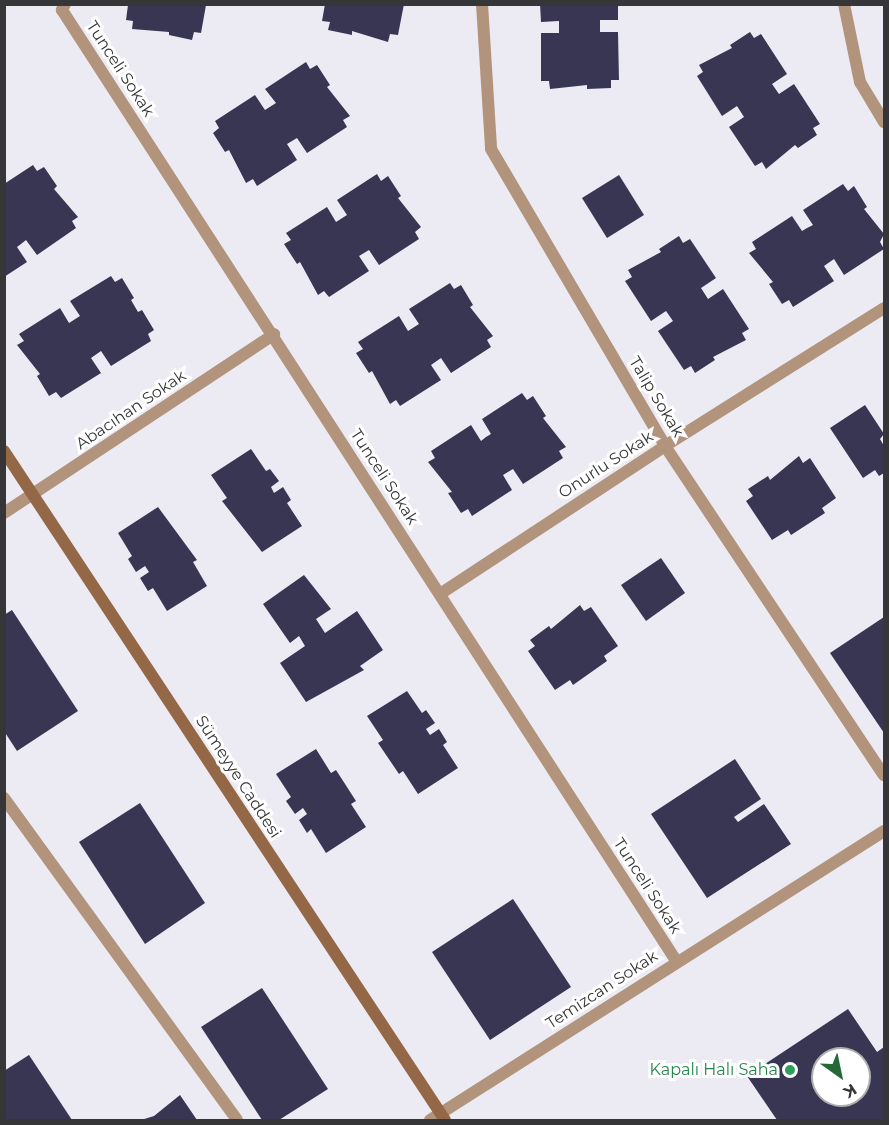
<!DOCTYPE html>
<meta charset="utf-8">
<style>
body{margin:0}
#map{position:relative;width:889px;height:1125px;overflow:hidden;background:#eceaf3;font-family:Montserrat,sans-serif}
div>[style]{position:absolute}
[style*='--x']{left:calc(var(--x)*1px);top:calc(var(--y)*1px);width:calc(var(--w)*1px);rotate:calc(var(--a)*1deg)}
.building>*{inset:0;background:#383653}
.street>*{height:12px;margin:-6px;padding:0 6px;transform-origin:6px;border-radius:6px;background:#b2937c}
.secondary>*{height:12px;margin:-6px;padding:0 6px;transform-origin:6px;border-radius:6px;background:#946746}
.dots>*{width:16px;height:16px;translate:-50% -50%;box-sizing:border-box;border:3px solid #fff;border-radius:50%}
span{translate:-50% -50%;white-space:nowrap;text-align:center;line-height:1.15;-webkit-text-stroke:6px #fff;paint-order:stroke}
.street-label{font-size:16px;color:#363538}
.leisure-label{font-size:16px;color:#27864d}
.right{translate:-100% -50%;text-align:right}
.frame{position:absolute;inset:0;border:6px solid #363538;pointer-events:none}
.north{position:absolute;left:811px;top:1047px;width:60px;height:60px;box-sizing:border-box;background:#fff;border:2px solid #afaeaf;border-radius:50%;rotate:147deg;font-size:16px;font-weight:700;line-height:24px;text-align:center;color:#363538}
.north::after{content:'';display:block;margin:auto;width:21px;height:27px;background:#256a36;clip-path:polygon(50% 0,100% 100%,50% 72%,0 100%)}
</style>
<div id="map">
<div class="building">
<div style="clip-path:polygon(325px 4px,404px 4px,398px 35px,390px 34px,388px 42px,352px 31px,352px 35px,328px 30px,330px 22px,322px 21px)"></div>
<div style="clip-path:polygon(540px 4px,618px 4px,618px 20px,600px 20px,600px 32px,618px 32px,619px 80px,611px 80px,611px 88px,587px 89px,587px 85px,550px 89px,549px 81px,541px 81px,541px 33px,559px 33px,559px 21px,541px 22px)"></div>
<div style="clip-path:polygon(128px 5px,206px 5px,201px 33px,194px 32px,192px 40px,169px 35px,169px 32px,132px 29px,133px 21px,126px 20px)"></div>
<div style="clip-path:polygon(750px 32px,754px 38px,761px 34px,787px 74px,772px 84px,779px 94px,794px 84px,820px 124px,813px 128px,817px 135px,798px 148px,795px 145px,766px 169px,762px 162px,755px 166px,729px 127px,744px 117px,737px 106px,722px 116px,697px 76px,703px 72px,699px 65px,732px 48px,730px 45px)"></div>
<div style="clip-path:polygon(306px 62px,310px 69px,317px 65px,330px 85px,327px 87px,350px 116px,343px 120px,347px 127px,307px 153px,297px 138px,287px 144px,297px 160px,257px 186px,253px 179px,246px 183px,229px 150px,225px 152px,213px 133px,219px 128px,215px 121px,255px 95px,265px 110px,276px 103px,265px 89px)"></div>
<div style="clip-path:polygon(33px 165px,37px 171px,44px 167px,57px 186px,54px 189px,78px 217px,72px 221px,76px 228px,37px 255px,26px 240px,21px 244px,17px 247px,27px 262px,4px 277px,4px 184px)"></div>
<div style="clip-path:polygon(377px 174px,381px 181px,388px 176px,401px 196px,398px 198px,421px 227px,415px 232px,419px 239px,379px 265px,369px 250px,359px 256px,369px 271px,329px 297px,324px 291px,318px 295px,300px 262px,297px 264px,284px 244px,291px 240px,286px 233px,327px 207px,336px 222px,347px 215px,337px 200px)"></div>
<div style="clip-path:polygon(619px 175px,644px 215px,607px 238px,582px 198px)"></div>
<div style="clip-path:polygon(843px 184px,848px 191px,854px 186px,867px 207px,864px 209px,884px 234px,880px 242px,884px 249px,844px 275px,834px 259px,824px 266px,834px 281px,793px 307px,789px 300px,782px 304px,769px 284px,773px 282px,749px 253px,756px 249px,752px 242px,792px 216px,802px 231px,807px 228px,813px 225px,803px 210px)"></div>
<div style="clip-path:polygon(679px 236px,683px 243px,690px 239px,716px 278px,701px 288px,708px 299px,723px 289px,749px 329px,742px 333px,746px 340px,713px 357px,715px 360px,695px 373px,691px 366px,684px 370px,658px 331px,673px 321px,666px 311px,651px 321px,625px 281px,632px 277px,628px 270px,661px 252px,659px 249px)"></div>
<div style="clip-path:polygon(111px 276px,115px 282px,122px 278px,134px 298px,131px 300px,138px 312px,142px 310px,154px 330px,148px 334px,151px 341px,111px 366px,101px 351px,91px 358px,101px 373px,61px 398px,56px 392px,49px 396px,37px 376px,40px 374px,17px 345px,24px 341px,19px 334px,60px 308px,69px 323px,80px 316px,70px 301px)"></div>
<div style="clip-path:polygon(450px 283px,454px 289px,461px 285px,473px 305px,470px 307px,493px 336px,487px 340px,491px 347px,451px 373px,441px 358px,431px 365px,441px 380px,400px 406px,396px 400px,390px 404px,372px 371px,369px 373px,356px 353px,363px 349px,358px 342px,399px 316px,408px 331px,419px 324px,409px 309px)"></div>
<div style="clip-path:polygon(522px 393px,527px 400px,533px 396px,546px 416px,543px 418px,566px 447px,559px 451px,563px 458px,523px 484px,513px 469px,503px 475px,512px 490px,472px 516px,468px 509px,461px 513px,448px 493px,452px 492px,428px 462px,435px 458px,431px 451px,471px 425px,481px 441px,486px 437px,491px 434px,482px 419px)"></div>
<div style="clip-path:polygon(865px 405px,884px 434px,880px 439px,884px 446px,884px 473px,879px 476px,875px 470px,863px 478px,830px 428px)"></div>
<div style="clip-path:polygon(251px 449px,266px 471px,270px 469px,279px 481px,271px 487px,274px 493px,283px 487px,291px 500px,287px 503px,302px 526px,262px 552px,222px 501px,227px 498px,211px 475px)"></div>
<div style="clip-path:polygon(799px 456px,803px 463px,810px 458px,836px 498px,822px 508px,825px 513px,791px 535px,788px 530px,772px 540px,746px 501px,753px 496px,748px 489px,768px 476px,770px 480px)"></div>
<div style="clip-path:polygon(158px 507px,197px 560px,193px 562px,207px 586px,167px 611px,153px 588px,148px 591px,140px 578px,149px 572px,145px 566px,136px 572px,128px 559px,132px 556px,118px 533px)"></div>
<div style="clip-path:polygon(661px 558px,685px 593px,646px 621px,621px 585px)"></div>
<div style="clip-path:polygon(304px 575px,331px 609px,316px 619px,325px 633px,357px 611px,383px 650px,360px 666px,364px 670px,306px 702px,280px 663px,305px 646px,299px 636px,290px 643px,263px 604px)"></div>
<div style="clip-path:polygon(580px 605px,584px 611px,591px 607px,618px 646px,604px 656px,607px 661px,573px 685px,570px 680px,555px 690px,528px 651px,535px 646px,530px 640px,549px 626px,551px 629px)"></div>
<div style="clip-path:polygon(12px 610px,78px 711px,17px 751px,4px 731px,4px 615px)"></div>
<div style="clip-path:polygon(884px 617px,884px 733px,830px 653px)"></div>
<div style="clip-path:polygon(407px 691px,422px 713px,426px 710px,435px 723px,426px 729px,430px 735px,439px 729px,447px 742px,443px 745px,458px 768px,418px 794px,403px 771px,399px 774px,378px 743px,383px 740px,367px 716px)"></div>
<div style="clip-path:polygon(316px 749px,331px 773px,336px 770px,356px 801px,351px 804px,366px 827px,326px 853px,311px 829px,307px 833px,299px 820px,307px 814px,303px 808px,295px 814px,286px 801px,291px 797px,276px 774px)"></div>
<div style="clip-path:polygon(735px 759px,761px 799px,734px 817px,738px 822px,764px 804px,791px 844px,707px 898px,651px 814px)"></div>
<div style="clip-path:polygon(140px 803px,205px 903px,145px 944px,79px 842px)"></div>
<div style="clip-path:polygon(513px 899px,571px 987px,490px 1040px,432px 952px)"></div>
<div style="clip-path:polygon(262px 988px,328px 1089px,279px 1120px,262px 1120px,201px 1027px)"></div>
<div style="clip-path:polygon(evenodd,848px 1009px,877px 1052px,884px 1047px,884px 1120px,777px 1120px,747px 1076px,848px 1009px,823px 1059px,859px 1059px,859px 1095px,823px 1095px,823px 1059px)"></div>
<div style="clip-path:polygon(29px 1055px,72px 1120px,4px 1120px,4px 1071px)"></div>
<div style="clip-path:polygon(180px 1095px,197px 1120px,141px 1120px,154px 1116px)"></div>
</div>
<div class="street">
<div style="--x:65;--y:4;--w:7;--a:117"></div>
<div style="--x:62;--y:10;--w:1133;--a:57.14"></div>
<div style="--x:482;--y:4;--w:145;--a:86.4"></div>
<div style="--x:491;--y:149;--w:344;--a:59.6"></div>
<div style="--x:665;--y:446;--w:395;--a:56.4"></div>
<div style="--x:844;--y:4;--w:80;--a:78.4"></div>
<div style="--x:860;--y:82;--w:47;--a:59"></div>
<div style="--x:4;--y:513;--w:324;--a:-33.5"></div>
<div style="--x:440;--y:594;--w:269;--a:-33.3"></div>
<div style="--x:665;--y:446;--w:259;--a:-32.2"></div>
<div style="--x:4;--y:798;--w:397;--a:54.1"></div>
<div style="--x:430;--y:1120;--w:538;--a:-32.48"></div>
</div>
<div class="secondary">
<div style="--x:4;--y:451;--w:801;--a:56.61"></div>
</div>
<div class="dots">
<div style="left:790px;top:1070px;background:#2e9e5b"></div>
</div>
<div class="street-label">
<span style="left:120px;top:69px;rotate:57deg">Tunceli Sokak</span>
<span style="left:656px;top:397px;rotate:59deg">Talip Sokak</span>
<span style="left:131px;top:410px;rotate:-34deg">Abacıhan Sokak</span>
<span style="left:606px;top:465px;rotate:-33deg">Onurlu Sokak</span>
<span style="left:384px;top:477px;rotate:57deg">Tunceli Sokak</span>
<span style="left:238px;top:777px;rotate:57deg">Sümeyye Caddesi</span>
<span style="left:647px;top:886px;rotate:57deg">Tunceli Sokak</span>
<span style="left:602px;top:990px;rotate:-33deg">Temizcan Sokak</span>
</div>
<div class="leisure-label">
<span class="right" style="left:778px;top:1070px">Kapalı Halı Saha</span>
</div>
<div class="frame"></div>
<div class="north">K</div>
</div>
